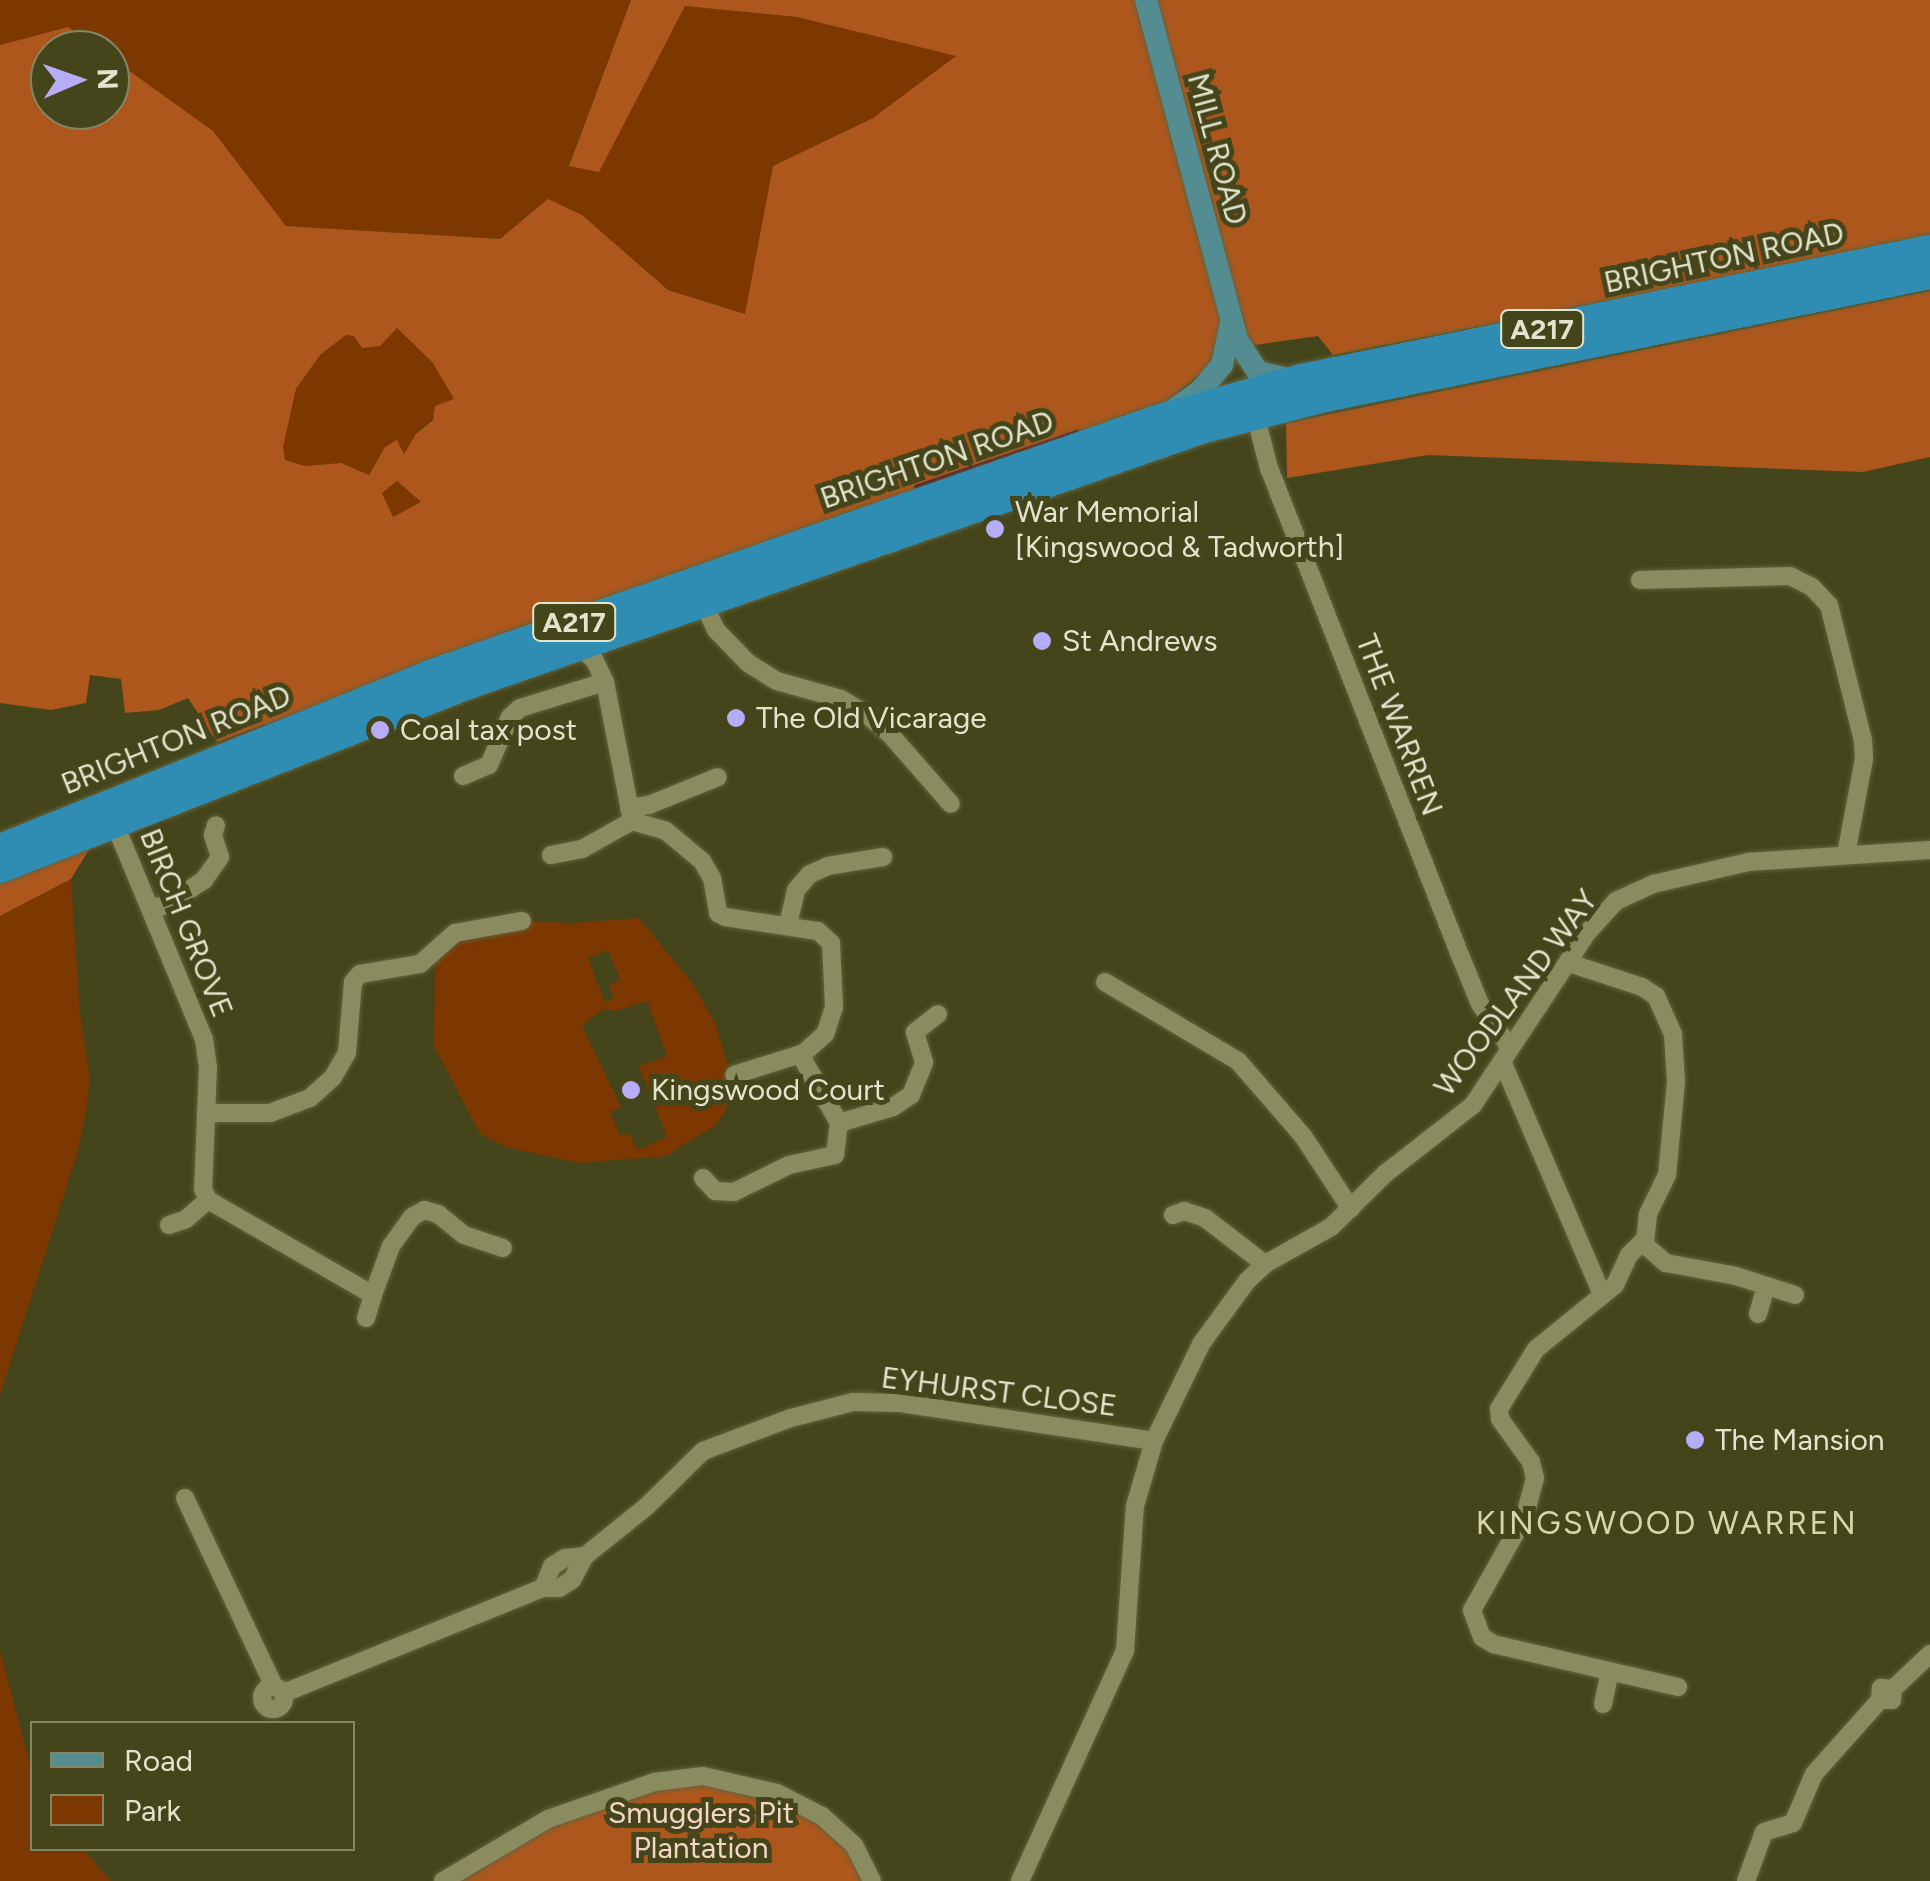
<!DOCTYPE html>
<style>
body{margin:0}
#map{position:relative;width:1930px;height:1881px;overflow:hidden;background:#44451a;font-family:Figtree,sans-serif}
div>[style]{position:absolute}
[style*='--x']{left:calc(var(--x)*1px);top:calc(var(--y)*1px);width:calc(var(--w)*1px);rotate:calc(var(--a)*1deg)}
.green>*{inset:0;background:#7d3700}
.forest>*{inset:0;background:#ad571d}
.stream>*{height:4px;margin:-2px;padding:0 2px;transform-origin:2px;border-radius:2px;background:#4d1033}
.roads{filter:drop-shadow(0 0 2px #62623e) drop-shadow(0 0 2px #62623e)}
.minor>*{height:18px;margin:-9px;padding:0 9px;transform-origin:9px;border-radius:9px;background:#8a8c5f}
.minor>.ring{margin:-9px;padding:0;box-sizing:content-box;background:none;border:18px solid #8a8c5f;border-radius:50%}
.major>*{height:22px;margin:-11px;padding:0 11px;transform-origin:11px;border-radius:11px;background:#538c91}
.highway>*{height:28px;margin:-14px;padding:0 14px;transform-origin:14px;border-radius:14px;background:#2f8cb2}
.dots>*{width:28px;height:28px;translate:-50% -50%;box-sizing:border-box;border:5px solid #44451a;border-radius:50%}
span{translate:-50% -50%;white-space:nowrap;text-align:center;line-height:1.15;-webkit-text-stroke:10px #44451a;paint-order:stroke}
.shield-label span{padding:2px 8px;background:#44451a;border:2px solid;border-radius:8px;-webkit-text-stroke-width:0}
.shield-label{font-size:28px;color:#e3e4cd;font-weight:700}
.street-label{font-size:30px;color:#e3e4cd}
.poi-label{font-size:30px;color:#e3e4cd}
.left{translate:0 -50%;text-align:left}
.park-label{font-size:30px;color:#f4d6c7}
.neighbourhood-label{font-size:32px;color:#d5d7a8;letter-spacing:2.5px}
.legend{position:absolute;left:30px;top:1721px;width:325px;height:130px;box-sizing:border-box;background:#44451a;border:2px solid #848562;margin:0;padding:12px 18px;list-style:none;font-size:30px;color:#e3e4cd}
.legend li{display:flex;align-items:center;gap:20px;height:50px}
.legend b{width:50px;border:2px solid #848562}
.north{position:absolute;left:30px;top:30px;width:100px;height:100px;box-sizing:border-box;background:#44451a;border:2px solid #848562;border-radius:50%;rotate:88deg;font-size:28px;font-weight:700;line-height:40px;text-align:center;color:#e3e4cd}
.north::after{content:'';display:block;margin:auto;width:35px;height:45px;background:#b6acf8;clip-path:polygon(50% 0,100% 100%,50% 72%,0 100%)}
</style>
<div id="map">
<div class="green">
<div style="clip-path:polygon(0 0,631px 0,569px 165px,685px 6px,797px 17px,957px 56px,873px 118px,773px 166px,746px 314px,668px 290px,582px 215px,500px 239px,286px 226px,213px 131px,110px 57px,110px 50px,100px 50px,68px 27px,0 45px)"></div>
<div style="clip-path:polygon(396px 327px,433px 363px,454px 399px,416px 434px,404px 455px,385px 447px,369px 475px,341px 463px,305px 466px,285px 460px,283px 447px,296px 389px,320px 355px,346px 335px)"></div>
<div style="clip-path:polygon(397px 481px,421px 502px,393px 517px,382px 493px)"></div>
<div style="clip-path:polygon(71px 879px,80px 1014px,90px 1078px,87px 1107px,77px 1154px,0 1395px,0 916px)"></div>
<div style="clip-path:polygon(evenodd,639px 918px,693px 984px,716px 1025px,736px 1093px,716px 1125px,666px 1156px,579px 1163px,506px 1147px,480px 1134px,434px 1046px,435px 958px,441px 944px,522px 921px,572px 923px,639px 918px,608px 950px,620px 980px,609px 985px,614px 998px,605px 1002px,588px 958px,608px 950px,639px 918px,647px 1001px,667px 1056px,639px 1066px,667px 1137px,637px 1150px,630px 1133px,620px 1136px,610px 1112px,621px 1107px,582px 1026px,603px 1009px,617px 1011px,647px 1001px)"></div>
<div style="clip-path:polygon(0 1650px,32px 1772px,32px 1848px,83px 1849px,111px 1881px,0 1881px)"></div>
</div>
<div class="forest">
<div style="clip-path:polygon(evenodd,631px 0,1930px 0,1930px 238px,1333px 355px,1318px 336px,1248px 346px,1230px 331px,1207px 368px,1161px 406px,827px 521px,217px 742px,188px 698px,159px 710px,125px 713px,121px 679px,90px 675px,86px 703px,51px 710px,0 703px,0 45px,68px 27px,100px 50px,50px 50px,50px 110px,110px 110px,110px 57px,213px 131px,286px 226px,500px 239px,548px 199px,582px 215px,668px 290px,745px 314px,773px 166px,873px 118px,956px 56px,797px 17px,685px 6px,599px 172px,569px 166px,631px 0,397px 328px,433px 363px,454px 399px,435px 406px,433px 420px,416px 434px,404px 454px,397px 440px,385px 447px,369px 475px,341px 463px,305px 466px,285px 460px,283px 447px,296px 389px,320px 355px,346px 335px,354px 336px,362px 348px,380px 346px,397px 328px,631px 0,397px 481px,421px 502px,393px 517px,382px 493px,397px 481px)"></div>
<div style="clip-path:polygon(1930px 291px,1930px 457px,1863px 472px,1428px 455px,1287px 478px,1286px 423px)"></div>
<div style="clip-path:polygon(95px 840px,71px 879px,0 916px,0 883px)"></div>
<div style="clip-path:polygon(703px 1776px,822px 1816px,872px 1881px,446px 1881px,548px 1819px)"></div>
</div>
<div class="stream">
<div style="--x:916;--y:487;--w:170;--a:-18.9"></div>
</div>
<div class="roads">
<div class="minor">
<div style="--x:1255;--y:414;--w:56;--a:75.5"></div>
<div style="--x:1269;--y:468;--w:523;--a:68.59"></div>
<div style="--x:1460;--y:955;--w:53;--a:67.8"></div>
<div style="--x:1480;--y:1004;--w:53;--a:55.7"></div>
<div style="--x:1640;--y:580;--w:150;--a:-1.5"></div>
<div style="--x:1790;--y:576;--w:25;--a:27"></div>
<div style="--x:1812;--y:587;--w:25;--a:47"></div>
<div style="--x:1829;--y:605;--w:139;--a:75.9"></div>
<div style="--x:1863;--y:740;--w:19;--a:87"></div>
<div style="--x:1864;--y:759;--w:97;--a:100.7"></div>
<div style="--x:703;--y:603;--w:30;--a:64"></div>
<div style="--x:716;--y:630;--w:46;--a:45.9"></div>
<div style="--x:748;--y:663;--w:34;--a:32"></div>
<div style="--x:777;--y:681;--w:66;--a:15.7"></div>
<div style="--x:841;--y:699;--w:29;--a:31"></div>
<div style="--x:866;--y:714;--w:30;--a:40"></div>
<div style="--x:889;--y:733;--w:94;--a:48.9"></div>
<div style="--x:579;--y:646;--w:22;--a:43"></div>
<div style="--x:595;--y:661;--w:23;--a:65"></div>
<div style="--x:605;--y:682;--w:142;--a:79"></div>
<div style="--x:632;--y:821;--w:35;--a:16"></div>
<div style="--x:666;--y:831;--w:47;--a:39.8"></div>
<div style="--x:702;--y:861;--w:20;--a:60"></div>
<div style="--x:712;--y:878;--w:36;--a:80"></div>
<div style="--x:718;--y:913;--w:8;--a:30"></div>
<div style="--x:725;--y:917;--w:94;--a:8.6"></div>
<div style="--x:818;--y:931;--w:18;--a:43"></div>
<div style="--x:831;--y:943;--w:64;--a:87.3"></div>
<div style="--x:834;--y:1007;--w:28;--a:108"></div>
<div style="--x:825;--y:1034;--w:28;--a:138"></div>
<div style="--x:804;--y:1053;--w:73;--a:162.6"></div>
<div style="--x:463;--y:776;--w:28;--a:-23"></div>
<div style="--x:489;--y:765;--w:52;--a:-66.4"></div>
<div style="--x:510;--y:717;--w:13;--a:-42"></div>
<div style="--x:520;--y:708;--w:89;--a:-17"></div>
<div style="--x:629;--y:808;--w:20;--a:-9"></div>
<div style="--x:649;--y:805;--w:74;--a:-22.1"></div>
<div style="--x:114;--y:822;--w:235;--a:67.5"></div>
<div style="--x:204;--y:1039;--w:28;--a:82"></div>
<div style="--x:208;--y:1067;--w:122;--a:92.3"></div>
<div style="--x:203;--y:1189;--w:12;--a:66"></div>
<div style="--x:208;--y:1200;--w:190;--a:29.9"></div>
<div style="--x:373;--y:1295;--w:52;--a:-69.8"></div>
<div style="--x:391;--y:1246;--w:36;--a:-54"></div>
<div style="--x:412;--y:1217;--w:14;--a:-30"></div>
<div style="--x:424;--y:1210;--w:15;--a:16"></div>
<div style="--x:438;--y:1214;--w:33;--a:39"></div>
<div style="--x:464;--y:1235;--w:41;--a:18.4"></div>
<div style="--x:551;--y:855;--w:32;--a:-11"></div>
<div style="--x:582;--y:849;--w:57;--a:-29.2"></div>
<div style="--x:153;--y:907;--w:11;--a:-5"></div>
<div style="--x:164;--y:906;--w:48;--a:-33"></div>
<div style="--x:204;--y:880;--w:28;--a:-55"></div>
<div style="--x:220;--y:857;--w:23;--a:-108"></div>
<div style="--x:213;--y:835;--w:10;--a:-73"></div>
<div style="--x:788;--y:925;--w:36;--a:-77"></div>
<div style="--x:796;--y:890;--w:21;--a:-49"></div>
<div style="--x:810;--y:874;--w:20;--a:-24"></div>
<div style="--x:828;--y:866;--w:56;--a:-9.3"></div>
<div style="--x:1569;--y:963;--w:77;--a:18.2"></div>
<div style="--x:1642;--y:987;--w:17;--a:33"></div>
<div style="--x:1656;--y:996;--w:42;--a:65.9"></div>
<div style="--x:1673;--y:1034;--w:48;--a:86.4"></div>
<div style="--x:1676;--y:1082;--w:93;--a:95.5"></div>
<div style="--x:1667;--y:1175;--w:43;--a:116"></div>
<div style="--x:1648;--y:1214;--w:31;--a:96"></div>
<div style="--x:1645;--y:1245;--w:28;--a:41"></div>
<div style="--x:1666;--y:1263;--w:71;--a:10.5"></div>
<div style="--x:1736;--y:1276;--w:62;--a:17.9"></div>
<div style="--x:1105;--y:982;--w:155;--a:30.7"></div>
<div style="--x:1238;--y:1061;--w:99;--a:49.1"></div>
<div style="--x:1303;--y:1136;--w:87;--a:56.7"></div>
<div style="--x:1502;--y:1061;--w:251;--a:66.8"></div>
<div style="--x:206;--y:1113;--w:64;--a:0"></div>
<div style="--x:270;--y:1113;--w:43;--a:-20.6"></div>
<div style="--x:310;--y:1098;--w:31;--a:-42"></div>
<div style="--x:333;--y:1077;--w:28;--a:-60"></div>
<div style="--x:347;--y:1053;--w:71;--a:-85.2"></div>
<div style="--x:353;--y:982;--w:11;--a:-49"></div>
<div style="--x:360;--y:974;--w:61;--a:-9.5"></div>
<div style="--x:420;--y:964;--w:47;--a:-41.5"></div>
<div style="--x:455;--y:933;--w:68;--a:-10.2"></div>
<div style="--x:839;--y:1123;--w:56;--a:-16.5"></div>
<div style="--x:893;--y:1107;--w:22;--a:-34"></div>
<div style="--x:911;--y:1095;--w:35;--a:-68"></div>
<div style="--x:924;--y:1062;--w:31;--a:-107"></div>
<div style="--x:915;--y:1032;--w:29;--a:-38"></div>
<div style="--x:703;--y:1178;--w:18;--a:47"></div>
<div style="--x:715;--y:1191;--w:19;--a:3"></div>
<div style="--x:734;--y:1192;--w:61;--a:-26.1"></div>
<div style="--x:789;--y:1165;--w:47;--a:-12.3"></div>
<div style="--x:835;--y:1155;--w:32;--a:-83"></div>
<div style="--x:839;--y:1123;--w:79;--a:-119.5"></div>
<div style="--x:1173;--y:1215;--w:12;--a:-20"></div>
<div style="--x:1184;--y:1211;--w:22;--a:18"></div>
<div style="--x:1205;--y:1218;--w:76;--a:37.5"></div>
<div style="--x:169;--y:1225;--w:18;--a:-19"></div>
<div style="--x:186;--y:1219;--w:29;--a:-41"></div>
<div style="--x:1644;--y:1240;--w:21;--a:135"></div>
<div style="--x:1629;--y:1255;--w:33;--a:115"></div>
<div style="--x:1615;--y:1285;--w:102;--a:141"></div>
<div style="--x:1536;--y:1349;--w:70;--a:121.7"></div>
<div style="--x:1499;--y:1409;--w:10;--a:84"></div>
<div style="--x:1500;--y:1419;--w:53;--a:54.2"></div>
<div style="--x:1531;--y:1462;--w:16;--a:76"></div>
<div style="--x:1535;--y:1478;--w:39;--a:105"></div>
<div style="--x:1525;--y:1516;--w:108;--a:119.4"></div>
<div style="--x:1472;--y:1610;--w:29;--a:70"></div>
<div style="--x:1482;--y:1637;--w:13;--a:32"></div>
<div style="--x:1493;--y:1644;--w:190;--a:13.1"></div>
<div style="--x:1758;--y:1314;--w:29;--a:-74"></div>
<div style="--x:366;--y:1318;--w:24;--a:-73"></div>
<div style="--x:185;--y:1498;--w:208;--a:64.7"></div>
<div style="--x:585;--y:1556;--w:20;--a:174"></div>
<div style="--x:565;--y:1558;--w:15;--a:148"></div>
<div style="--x:552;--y:1566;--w:24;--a:112"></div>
<div style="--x:543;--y:1588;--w:16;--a:0"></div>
<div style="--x:559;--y:1588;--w:15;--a:-32"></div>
<div style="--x:572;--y:1580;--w:27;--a:-62"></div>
<div style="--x:585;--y:1556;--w:78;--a:-38.8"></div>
<div style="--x:646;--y:1507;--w:80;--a:-44.5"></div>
<div style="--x:703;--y:1451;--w:94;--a:-20.6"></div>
<div style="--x:791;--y:1418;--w:64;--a:-14.5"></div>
<div style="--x:853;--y:1402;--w:47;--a:1.2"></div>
<div style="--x:900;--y:1403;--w:257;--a:8.5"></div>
<div class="ring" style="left:262px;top:1687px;width:4px;height:4px"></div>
<div style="--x:1893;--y:1689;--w:12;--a:-175"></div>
<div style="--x:1881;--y:1688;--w:12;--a:95"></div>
<div style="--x:1880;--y:1700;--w:12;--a:0"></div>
<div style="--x:1892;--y:1700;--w:11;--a:-85"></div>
<div style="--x:1893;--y:1689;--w:51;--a:-43.4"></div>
<div style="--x:284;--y:1693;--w:279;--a:-22.1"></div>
<div style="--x:1603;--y:1704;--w:33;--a:-78"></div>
<div style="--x:443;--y:1881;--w:122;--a:-30.6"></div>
<div style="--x:548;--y:1819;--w:112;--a:-19.2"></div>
<div style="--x:654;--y:1782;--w:49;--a:-7"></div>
<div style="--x:703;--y:1776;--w:76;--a:12.9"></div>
<div style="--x:777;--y:1793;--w:51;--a:27.1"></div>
<div style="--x:822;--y:1816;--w:43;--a:42.2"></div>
<div style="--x:854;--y:1845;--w:40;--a:63.4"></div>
<div style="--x:1020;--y:1881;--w:253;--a:-65.5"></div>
<div style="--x:1125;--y:1651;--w:145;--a:-86.1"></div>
<div style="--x:1135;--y:1506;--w:68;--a:-73.7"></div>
<div style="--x:1154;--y:1441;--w:108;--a:-64.1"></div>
<div style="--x:1201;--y:1344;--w:78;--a:-53.9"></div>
<div style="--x:1247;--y:1281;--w:25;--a:-43"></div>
<div style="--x:1265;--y:1264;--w:76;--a:-29.3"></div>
<div style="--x:1331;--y:1227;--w:77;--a:-44.5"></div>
<div style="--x:1386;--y:1173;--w:110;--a:-38"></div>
<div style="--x:1473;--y:1105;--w:206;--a:-56.5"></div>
<div style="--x:1587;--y:933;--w:43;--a:-47.8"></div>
<div style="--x:1616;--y:901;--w:41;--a:-24.7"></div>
<div style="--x:1653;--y:884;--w:98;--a:-13"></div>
<div style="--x:1748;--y:862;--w:182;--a:-3.8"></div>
<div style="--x:1746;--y:1881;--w:52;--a:-69.8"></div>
<div style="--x:1764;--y:1832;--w:30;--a:-17"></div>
<div style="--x:1793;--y:1823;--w:53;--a:-66.8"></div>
<div style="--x:1814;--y:1774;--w:99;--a:-48.3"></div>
</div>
<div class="major">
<div style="--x:1146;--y:0;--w:352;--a:75"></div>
<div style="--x:1237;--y:340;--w:38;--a:57"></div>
<div style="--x:1258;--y:372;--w:35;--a:13"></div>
<div style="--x:1173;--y:410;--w:33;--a:-35"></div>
<div style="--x:1200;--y:391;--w:34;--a:-50"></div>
<div style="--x:1222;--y:365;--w:40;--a:-78"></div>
</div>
<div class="highway">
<div style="--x:0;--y:848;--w:464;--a:-22"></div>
<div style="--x:430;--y:674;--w:770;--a:-19.33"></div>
<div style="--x:1157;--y:419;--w:151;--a:-15.8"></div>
<div style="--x:1302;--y:378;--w:641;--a:-11.61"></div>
<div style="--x:0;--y:869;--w:501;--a:-21.44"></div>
<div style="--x:466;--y:686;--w:778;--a:-19.2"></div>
<div style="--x:1201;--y:430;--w:128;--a:-14.5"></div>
<div style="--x:1325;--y:398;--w:617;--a:-11.49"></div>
</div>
</div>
<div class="dots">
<div style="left:995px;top:529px;background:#b6acf8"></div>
<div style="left:1042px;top:641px;background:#b6acf8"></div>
<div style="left:736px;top:718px;background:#b6acf8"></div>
<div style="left:380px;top:730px;background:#b6acf8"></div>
<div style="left:631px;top:1090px;background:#b6acf8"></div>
<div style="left:1695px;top:1440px;background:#b6acf8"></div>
</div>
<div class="shield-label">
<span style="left:1542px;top:329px">A217</span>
<span style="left:574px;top:622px">A217</span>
</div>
<div class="street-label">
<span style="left:1217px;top:149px;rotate:75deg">MILL ROAD</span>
<span style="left:1724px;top:258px;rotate:-12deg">BRIGHTON ROAD</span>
<span style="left:937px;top:460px;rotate:-19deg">BRIGHTON ROAD</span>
<span style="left:1399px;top:725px;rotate:69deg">THE WARREN</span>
<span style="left:176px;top:740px;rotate:-22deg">BRIGHTON ROAD</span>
<span style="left:186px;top:923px;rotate:68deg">BIRCH GROVE</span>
<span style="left:1516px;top:993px;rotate:-53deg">WOODLAND WAY</span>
<span style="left:999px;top:1392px;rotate:7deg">EYHURST CLOSE</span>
</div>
<div class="poi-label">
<span class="left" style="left:1015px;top:529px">War Memorial<br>[Kingswood &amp; Tadworth]</span>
<span class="left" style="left:1062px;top:641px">St Andrews</span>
<span class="left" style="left:756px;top:718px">The Old Vicarage</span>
<span class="left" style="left:400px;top:730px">Coal tax post</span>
<span class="left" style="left:651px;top:1090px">Kingswood Court</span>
<span class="left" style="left:1715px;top:1440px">The Mansion</span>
</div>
<div class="park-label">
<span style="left:701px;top:1830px">Smugglers Pit<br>Plantation</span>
</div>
<div class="neighbourhood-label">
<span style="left:1667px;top:1523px">KINGSWOOD WARREN</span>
</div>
<ul class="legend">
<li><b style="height:12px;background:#538c91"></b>Road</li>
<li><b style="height:28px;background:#7d3700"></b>Park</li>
</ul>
<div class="north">N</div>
</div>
